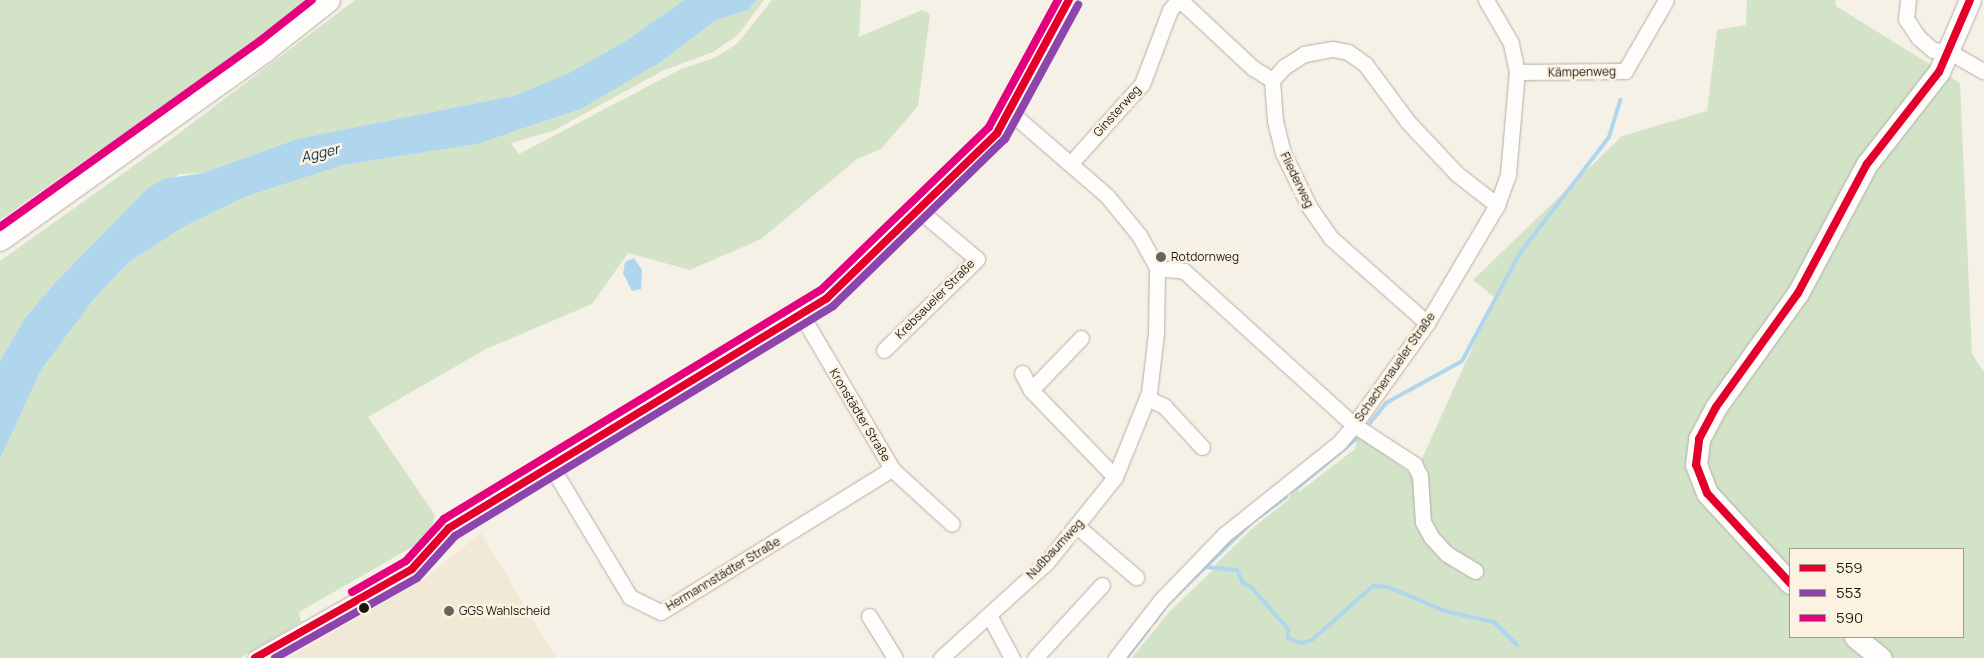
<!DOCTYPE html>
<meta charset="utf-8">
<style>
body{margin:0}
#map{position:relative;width:1984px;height:658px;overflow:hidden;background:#f6f1e7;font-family:Manrope,sans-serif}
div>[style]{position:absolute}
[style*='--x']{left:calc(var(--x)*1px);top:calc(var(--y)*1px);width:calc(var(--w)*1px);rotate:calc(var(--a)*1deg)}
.built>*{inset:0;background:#f1e8d6}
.green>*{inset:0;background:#d2e3c8}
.water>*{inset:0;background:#b0d6ee}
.stream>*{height:4px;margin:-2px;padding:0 2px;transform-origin:2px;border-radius:2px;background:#b0d6ee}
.roads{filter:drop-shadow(0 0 1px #b2aea6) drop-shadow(0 0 1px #b2aea6)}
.street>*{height:15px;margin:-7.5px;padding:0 7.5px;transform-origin:7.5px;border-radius:7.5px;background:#fefdfb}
.secondary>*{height:21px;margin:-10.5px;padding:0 10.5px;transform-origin:10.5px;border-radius:10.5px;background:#fefdfb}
.primary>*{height:24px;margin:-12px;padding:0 12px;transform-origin:12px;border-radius:12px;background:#fefdfb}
.bus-1>*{height:8px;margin:-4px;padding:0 4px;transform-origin:4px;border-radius:4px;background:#e4002b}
.bus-2>*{height:8px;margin:-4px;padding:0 4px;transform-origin:4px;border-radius:4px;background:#8e44ad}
.bus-3>*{height:8px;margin:-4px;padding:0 4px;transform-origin:4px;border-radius:4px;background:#e5007d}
.dots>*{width:14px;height:14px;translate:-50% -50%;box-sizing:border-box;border:2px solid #fcf2e1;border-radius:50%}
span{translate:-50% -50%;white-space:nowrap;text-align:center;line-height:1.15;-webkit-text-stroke:5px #fcf2e1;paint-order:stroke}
.street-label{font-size:12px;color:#1b1711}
.poi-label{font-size:12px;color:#1b1711}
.left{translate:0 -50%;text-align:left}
.water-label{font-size:14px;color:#083650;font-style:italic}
.legend{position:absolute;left:1789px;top:548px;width:175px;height:90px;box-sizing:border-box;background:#fcf2e1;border:1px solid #a29a8e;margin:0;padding:6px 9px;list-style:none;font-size:15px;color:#1b1711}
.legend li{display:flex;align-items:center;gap:10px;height:25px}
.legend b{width:25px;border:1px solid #a29a8e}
</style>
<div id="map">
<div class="built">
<div style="clip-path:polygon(481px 533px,556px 658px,288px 658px,423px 580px)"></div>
</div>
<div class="green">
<div style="clip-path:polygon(0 0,309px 0,269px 31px,0 220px)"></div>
<div style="clip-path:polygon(355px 0,684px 0,624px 42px,569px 73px,513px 96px,297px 139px,203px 173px,179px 174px,97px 242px,54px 284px,25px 318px,0 361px,0 261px,174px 137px)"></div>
<div style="clip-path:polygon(757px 0,764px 0,738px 35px,713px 52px,664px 70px,553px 131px,511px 143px,519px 154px,679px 70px,716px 57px,737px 44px,772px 0,861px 0,859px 37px,922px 10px,930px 14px,918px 106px,881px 149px,857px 159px,761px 239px,690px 270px,628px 253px,592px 304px,486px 349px,368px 417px,435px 515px,432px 526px,414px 546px,299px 612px,301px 622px,240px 658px,0 658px,0 459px,41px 370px,94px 299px,129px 262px,187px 225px,245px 197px,343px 165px,477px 144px,581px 109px,661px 62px,716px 20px,748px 10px)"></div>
<div style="clip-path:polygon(evenodd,1747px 0,1835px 0,1836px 6px,1960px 83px,1972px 354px,1984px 372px,1984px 658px,1132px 658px,1169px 612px,1212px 571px,1214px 566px,1254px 527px,1288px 500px,1291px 494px,1288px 490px,1294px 486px,1299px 492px,1355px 449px,1358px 434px,1414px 476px,1495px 298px,1473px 280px,1622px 136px,1707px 111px,1717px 30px,1746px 25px,1747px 0,1790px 549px,1963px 549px,1963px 637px,1790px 637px,1790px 549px)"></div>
</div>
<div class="water">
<div style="clip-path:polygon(684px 0,757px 0,748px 10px,716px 20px,661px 62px,581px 109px,477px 144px,343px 165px,245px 197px,187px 225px,129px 262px,94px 299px,41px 370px,0 459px,0 361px,25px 318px,54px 284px,147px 189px,163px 179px,203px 173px,297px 139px,513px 96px,569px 73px,624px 42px)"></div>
<div style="clip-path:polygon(634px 258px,642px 270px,641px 289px,632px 291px,623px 273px,625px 262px)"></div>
</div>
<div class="stream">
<div style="--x:1370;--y:423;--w:26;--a:-51"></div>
<div style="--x:1386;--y:403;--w:87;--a:-28.9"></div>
<div style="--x:1462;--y:361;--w:123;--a:-61.8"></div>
<div style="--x:1520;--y:253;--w:146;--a:-52.5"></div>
<div style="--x:1609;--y:137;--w:39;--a:-73"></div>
<div style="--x:1297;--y:488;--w:77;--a:-39.7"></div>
<div style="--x:1206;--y:567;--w:31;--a:6"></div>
<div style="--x:1237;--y:570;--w:13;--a:67"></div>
<div style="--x:1242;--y:582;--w:10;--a:29"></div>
<div style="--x:1251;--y:587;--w:56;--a:48.6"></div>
<div style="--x:1288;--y:629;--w:9;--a:90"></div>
<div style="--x:1288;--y:638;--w:14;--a:21"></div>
<div style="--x:1301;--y:643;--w:11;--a:-15"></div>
<div style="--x:1312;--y:640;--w:81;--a:-41.5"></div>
<div style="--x:1373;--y:586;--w:15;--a:4"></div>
<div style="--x:1388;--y:587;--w:62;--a:22.8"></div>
<div style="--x:1445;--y:611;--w:50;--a:12.7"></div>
<div style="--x:1494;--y:622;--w:33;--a:45"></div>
<div style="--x:1154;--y:622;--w:22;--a:-54"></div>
<div style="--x:1167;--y:604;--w:118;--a:-44"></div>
<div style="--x:1252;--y:522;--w:42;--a:-36.3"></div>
<div style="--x:1126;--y:658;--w:36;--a:-52"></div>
</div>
<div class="roads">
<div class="street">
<div style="--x:1180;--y:0;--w:100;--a:43"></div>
<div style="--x:1253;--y:68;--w:22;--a:32"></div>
<div style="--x:1908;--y:0;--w:19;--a:96"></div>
<div style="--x:1906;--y:19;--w:23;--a:56"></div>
<div style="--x:1919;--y:38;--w:18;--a:41"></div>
<div style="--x:1933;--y:50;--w:17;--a:7"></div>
<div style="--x:1950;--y:52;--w:39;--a:30"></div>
<div style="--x:1517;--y:72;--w:108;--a:-0.5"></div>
<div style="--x:1625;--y:71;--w:82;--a:-60"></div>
<div style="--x:1009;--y:111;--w:130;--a:40.9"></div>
<div style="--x:1107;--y:196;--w:50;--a:50.6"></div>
<div style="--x:1139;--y:235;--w:38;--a:61"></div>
<div style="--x:1157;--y:268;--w:27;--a:6"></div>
<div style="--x:1184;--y:271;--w:229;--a:42.2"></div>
<div style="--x:1354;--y:425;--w:72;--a:33"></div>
<div style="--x:1414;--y:464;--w:13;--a:63"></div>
<div style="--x:1420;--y:476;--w:46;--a:86.3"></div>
<div style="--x:1423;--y:522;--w:18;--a:61"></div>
<div style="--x:1432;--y:538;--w:22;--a:47"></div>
<div style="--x:1447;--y:554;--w:33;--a:31"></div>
<div style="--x:1071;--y:163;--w:106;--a:-48.1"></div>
<div style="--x:1142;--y:84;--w:79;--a:-69.3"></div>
<div style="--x:1170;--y:10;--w:13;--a:-51"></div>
<div style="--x:802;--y:316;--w:178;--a:59.5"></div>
<div style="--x:892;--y:469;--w:81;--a:42.5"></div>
<div style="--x:1427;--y:323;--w:128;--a:-138.5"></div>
<div style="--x:1331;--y:238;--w:37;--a:-125"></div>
<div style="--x:1310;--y:208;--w:61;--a:-116.1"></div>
<div style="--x:1283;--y:153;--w:33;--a:-104"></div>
<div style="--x:1275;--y:121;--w:41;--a:-94.2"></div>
<div style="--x:1272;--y:80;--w:18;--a:-47"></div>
<div style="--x:1284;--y:67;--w:24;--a:-33"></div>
<div style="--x:1304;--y:54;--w:29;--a:-10"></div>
<div style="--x:1333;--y:49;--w:15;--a:11"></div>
<div style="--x:1348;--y:52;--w:21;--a:35"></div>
<div style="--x:1365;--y:64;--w:72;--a:53.4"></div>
<div style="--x:1408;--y:122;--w:71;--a:46.7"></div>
<div style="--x:1457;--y:174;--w:51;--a:37.8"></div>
<div style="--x:884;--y:350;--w:130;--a:-44.4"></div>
<div style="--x:977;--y:259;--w:75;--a:-139.9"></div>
<div style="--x:1022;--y:373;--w:19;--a:62"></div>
<div style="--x:1031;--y:390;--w:121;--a:46"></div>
<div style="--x:1031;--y:390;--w:72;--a:-46.1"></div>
<div style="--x:1147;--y:398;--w:19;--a:25"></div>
<div style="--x:1164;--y:406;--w:56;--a:47.2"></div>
<div style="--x:551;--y:466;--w:153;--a:58.9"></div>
<div style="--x:630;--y:597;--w:34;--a:26"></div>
<div style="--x:661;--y:612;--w:272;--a:-31.8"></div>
<div style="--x:1078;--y:527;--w:77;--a:40.8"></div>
<div style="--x:869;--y:616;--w:49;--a:58.2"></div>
<div style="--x:990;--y:617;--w:47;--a:61.8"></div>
<div style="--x:255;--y:658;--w:180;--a:-29.5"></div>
<div style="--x:412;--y:569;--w:55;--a:-47.9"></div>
<div style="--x:449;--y:528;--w:442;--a:-31.3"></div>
<div style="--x:827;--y:298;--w:237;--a:-44.1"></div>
<div style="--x:997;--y:133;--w:151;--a:-61.6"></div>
<div style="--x:941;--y:658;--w:143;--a:-42.2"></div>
<div style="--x:1047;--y:562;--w:109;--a:-51.3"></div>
<div style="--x:1115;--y:477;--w:91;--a:-68"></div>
<div style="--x:1149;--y:393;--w:60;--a:-83.3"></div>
<div style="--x:1156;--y:333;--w:65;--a:-89.1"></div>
<div style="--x:1035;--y:658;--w:99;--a:-47.5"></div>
<div style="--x:1116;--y:658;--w:73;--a:-52.2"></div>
<div style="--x:1161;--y:600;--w:92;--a:-45.9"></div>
<div style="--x:1225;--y:534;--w:146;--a:-38.6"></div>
<div style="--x:1339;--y:443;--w:23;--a:-50"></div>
<div style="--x:1354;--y:425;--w:125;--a:-54.4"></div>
<div style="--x:1427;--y:323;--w:137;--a:-59.3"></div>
<div style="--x:1497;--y:205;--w:33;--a:-70"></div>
<div style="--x:1508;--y:174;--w:102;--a:-85"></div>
<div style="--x:1517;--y:72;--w:30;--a:-102"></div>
<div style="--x:1511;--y:43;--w:50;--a:-120.2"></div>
</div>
<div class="secondary">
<div style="--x:1790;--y:583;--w:122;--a:-132.7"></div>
<div style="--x:1707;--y:493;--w:30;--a:-111"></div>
<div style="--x:1696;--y:465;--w:26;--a:-83"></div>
<div style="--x:1699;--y:439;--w:36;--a:-62"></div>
<div style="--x:1716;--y:407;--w:140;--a:-54.3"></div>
<div style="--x:1798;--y:293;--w:146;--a:-61.9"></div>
<div style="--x:1867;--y:164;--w:117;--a:-52"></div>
<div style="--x:1939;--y:72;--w:78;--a:-66.7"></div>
<div style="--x:1855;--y:637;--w:33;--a:39"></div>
</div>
<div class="primary">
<div style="--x:0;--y:239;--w:327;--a:-35.5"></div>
<div style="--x:266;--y:49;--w:79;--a:-38.3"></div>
</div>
</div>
<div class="bus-1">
<div style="--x:1790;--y:583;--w:122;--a:-132.7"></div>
<div style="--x:1707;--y:493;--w:30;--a:-111"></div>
<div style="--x:1696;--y:465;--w:26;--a:-83"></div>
<div style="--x:1699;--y:439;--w:36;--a:-62"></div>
<div style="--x:1716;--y:407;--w:140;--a:-54.3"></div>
<div style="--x:1798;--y:293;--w:146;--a:-61.9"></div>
<div style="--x:1867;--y:164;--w:117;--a:-52"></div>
<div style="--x:1939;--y:72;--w:78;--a:-66.7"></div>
<div style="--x:255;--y:658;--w:180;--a:-29.5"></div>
<div style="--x:412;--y:569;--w:55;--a:-47.9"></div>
<div style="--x:449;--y:528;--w:442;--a:-31.3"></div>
<div style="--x:827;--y:298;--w:237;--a:-44.1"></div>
<div style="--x:997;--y:133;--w:151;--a:-61.6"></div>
</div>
<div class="bus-2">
<div style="--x:275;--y:658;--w:163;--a:-29.4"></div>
<div style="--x:417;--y:578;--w:57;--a:-47.9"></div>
<div style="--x:455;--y:536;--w:442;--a:-31.3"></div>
<div style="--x:833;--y:306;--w:240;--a:-44.2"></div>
<div style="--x:1005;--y:139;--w:153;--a:-61.4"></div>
</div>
<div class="bus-3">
<div style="--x:0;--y:227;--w:320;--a:-35.6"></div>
<div style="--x:260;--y:41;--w:66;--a:-38.3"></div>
<div style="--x:352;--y:592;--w:62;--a:-29.9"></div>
<div style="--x:406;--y:561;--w:57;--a:-47.9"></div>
<div style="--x:444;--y:519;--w:441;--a:-31.3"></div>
<div style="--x:821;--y:290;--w:234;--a:-44.1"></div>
<div style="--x:989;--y:127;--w:145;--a:-61.5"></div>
</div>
<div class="dots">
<div style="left:1161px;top:257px;background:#68635c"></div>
<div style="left:364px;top:608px;background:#1b1711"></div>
<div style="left:449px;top:611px;background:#68635c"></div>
</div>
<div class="street-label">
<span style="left:1582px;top:72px;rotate:-1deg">Kämpenweg</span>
<span style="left:1117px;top:111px;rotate:-48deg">Ginsterweg</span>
<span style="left:1297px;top:180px;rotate:64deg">Fliederweg</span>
<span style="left:935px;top:299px;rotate:-45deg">Krebsaueler Straße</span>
<span style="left:1395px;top:367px;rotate:-55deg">Schachenaueler Straße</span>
<span style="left:860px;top:415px;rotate:59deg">Kronstädter Straße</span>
<span style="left:1055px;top:549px;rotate:-47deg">Nußbaumweg</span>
<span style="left:723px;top:574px;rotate:-31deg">Hermannstädter Straße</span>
</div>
<div class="poi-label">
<span class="left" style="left:1171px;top:257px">Rotdornweg</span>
<span class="left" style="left:459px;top:611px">GGS Wahlscheid</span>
</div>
<div class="water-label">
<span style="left:320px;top:153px;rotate:-13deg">Agger</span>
</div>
<ul class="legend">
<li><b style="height:6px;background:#e4002b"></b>559</li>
<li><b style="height:6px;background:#8e44ad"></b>553</li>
<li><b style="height:6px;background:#e5007d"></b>590</li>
</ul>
</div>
